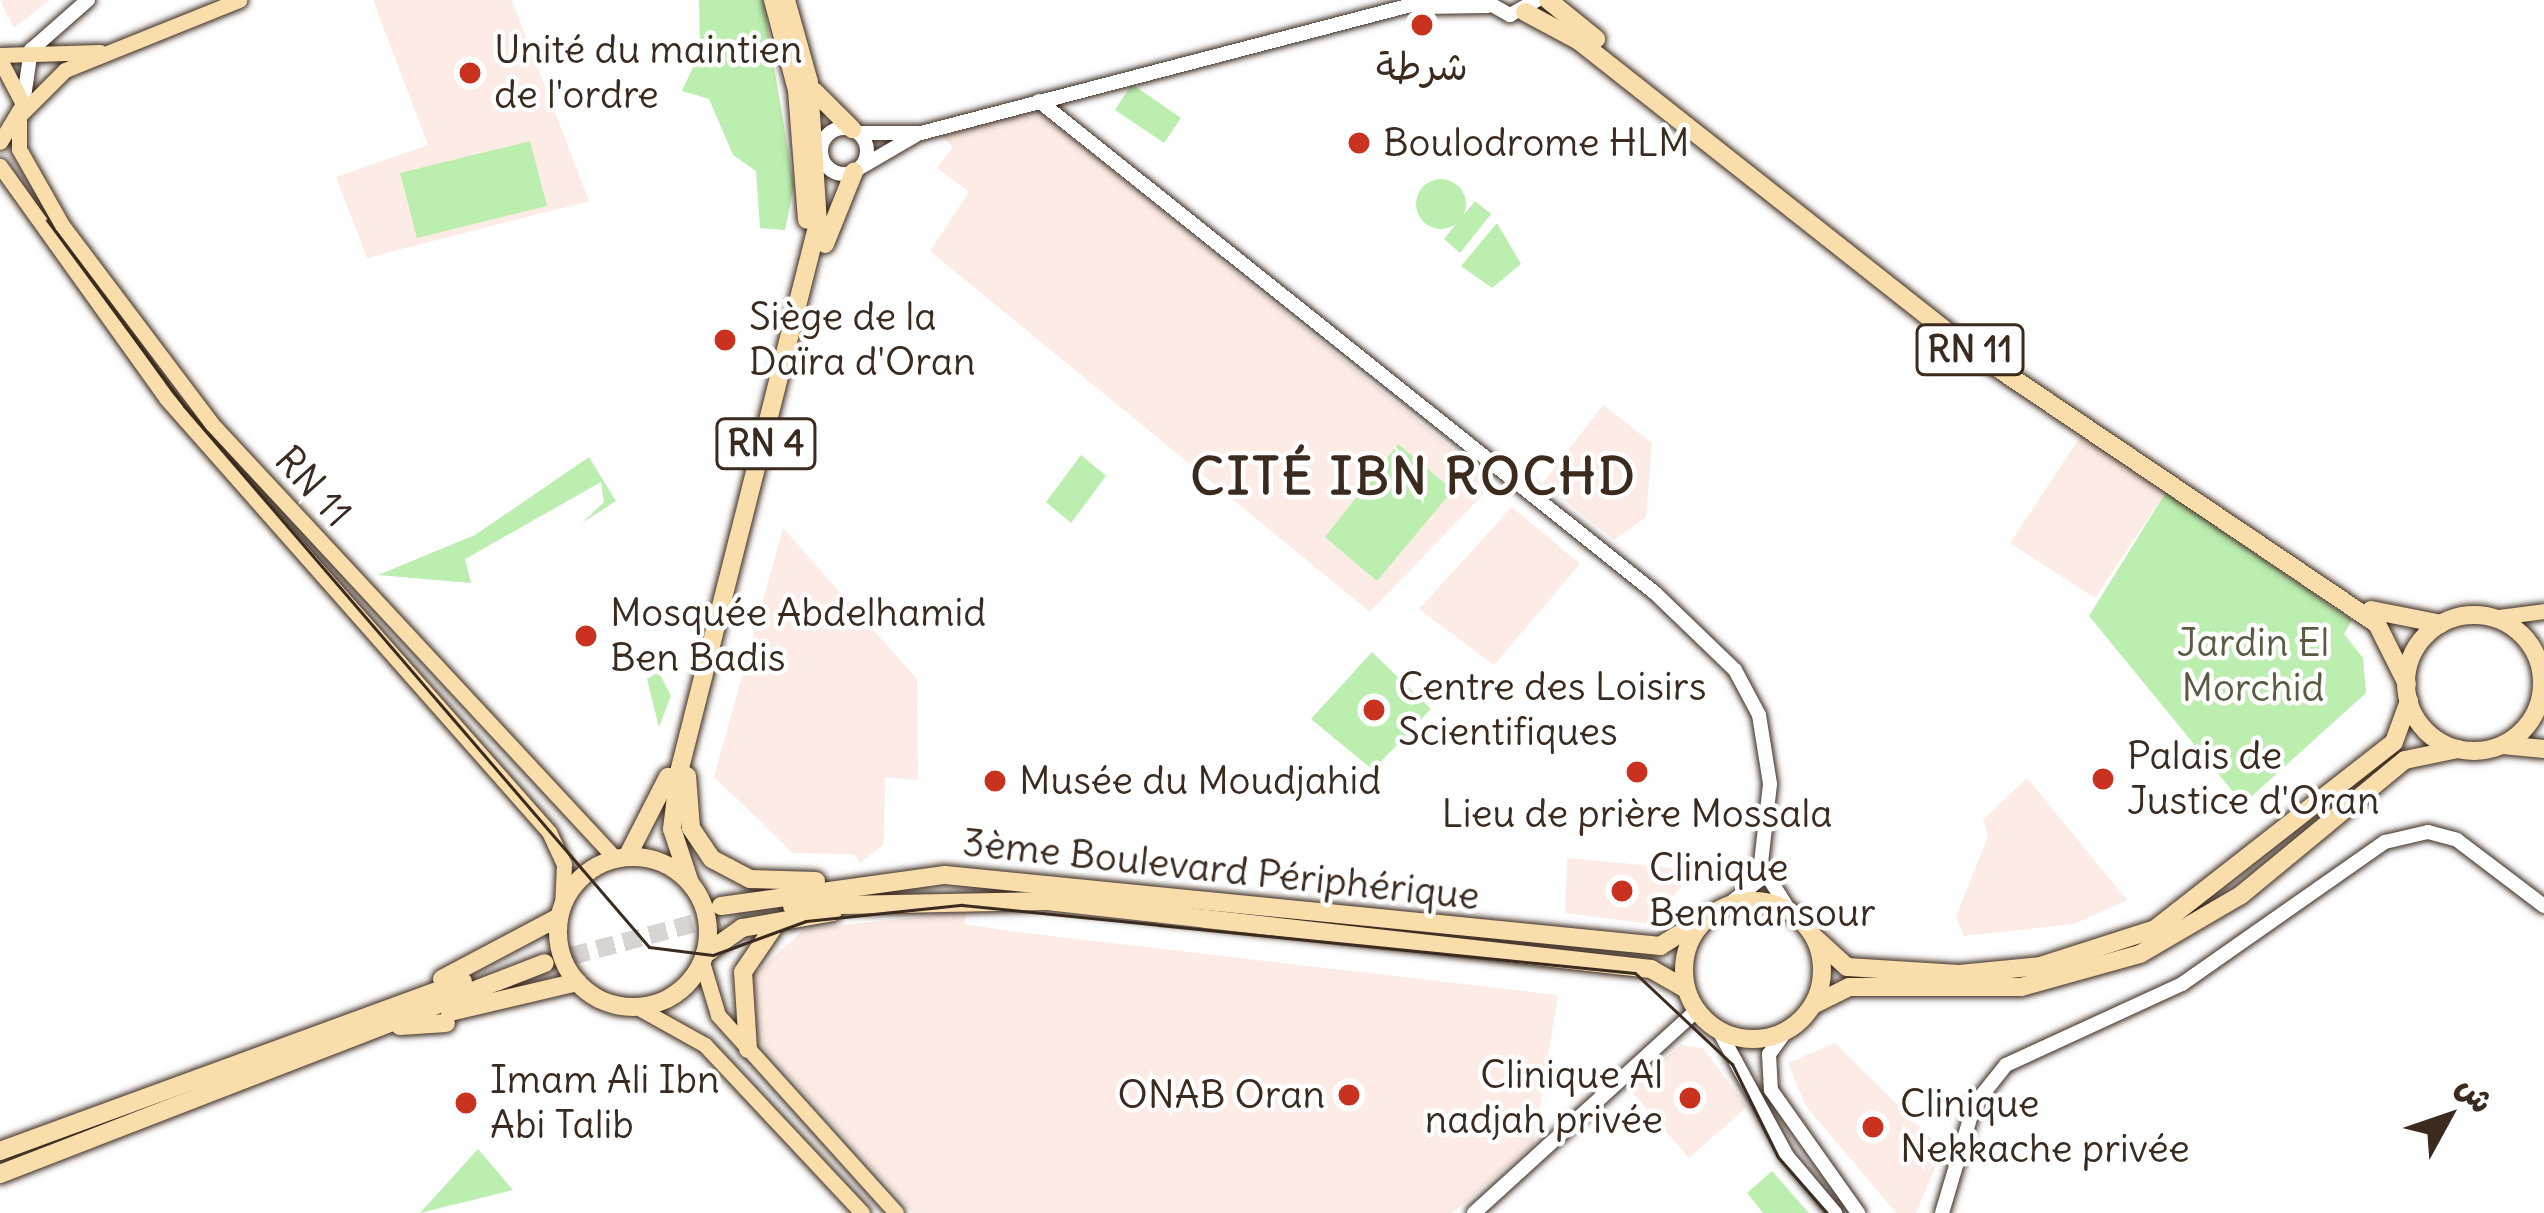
<!DOCTYPE html>
<meta charset="utf-8">
<style>
body{margin:0}
#map{position:relative;width:2544px;height:1213px;overflow:hidden;background:#fff;font-family:Delius,"Playpen Sans Arabic",sans-serif}
div>[style]{position:absolute}
[style*='--x']{left:calc(var(--x)*1px);top:calc(var(--y)*1px);width:calc(var(--w)*1px);rotate:calc(var(--a)*1deg)}
.built>*{inset:0;background:#fcece5}
.green>*{inset:0;background:#bbeeaf}
.round{border-radius:50%}
.highway-tunnel>*{height:18px;margin-top:-9px;transform-origin:0;background:repeating-linear-gradient(90deg,#d8d4d2 0 18px,transparent 0 27px)}
.roads{filter:drop-shadow(0 0 3px #3b2a1e) drop-shadow(0 0 3px #3b2a1e)}
.secondary>*{height:14px;margin:-7px;padding:0 7px;transform-origin:7px;border-radius:7px;background:#fff}
.secondary>.ring{margin:-7px;padding:0;box-sizing:content-box;background:none;border:14px solid #fff;border-radius:50%}
.primary>*{height:15px;margin:-7.5px;padding:0 7.5px;transform-origin:7.5px;border-radius:7.5px;background:#f9ddab}
.highway>*{height:18px;margin:-9px;padding:0 9px;transform-origin:9px;border-radius:9px;background:#f9ddab}
.highway>.ring{margin:-9px;padding:0;box-sizing:content-box;background:none;border:18px solid #f9ddab;border-radius:50%}
.tram>*{height:3px;margin:-1.5px;padding:0 1.5px;transform-origin:1.5px;border-radius:1.5px;background:#3b2a1e}
.dots>*{width:33px;height:33px;translate:-50% -50%;box-sizing:border-box;border:6px solid #fff;border-radius:50%}
span{translate:-50% -50%;white-space:nowrap;text-align:center;line-height:1.15;-webkit-text-stroke:9px #fff;paint-order:stroke}
.shield-label span{padding:3px 9px;background:#fff;border:3px solid;border-radius:9px;-webkit-text-stroke-width:0}
.shield-label{font-size:36px;color:#3b2a1e;font-weight:700}
.poi-label{font-size:39px;color:#3b2a1e}
.left{translate:0 -50%;text-align:left}
.right{translate:-100% -50%;text-align:right}
.street-label{font-size:39px;color:#3b2a1e}
.park-label{font-size:39px;color:#5b5b42}
.district-label{font-size:51px;color:#3b2a1e;font-weight:700;letter-spacing:3px}
.north{position:absolute;left:2388px;top:1057px;width:120px;height:120px;-webkit-text-stroke:9px #fff;paint-order:stroke;rotate:50deg;font-size:33px;font-weight:700;line-height:48px;text-align:center;color:#3b2a1e}
.north::after{content:'';display:block;margin:auto;width:42px;height:54px;background:#3b2a1e;clip-path:polygon(50% 0,100% 100%,50% 72%,0 100%)}
</style>
<div id="map">
<div class="built">
<div style="clip-path:polygon(0 0,50px 0,14px 28px)"></div>
<div style="clip-path:polygon(373px 0,512px 0,589px 201px,367px 258px,336px 177px,428px 145px)"></div>
<div style="clip-path:polygon(1035px 108px,1494px 483px,1370px 612px,930px 251px,969px 192px,937px 168px,953px 147px,942px 136px)"></div>
<div style="clip-path:polygon(1603px 405px,1652px 443px,1646px 517px,1614px 540px,1543px 483px)"></div>
<div style="clip-path:polygon(2082px 434px,2166px 492px,2095px 598px,2010px 543px)"></div>
<div style="clip-path:polygon(1512px 507px,1580px 564px,1494px 665px,1419px 609px)"></div>
<div style="clip-path:polygon(783px 528px,917px 679px,918px 780px,885px 777px,884px 844px,860px 863px,854px 854px,793px 853px,714px 777px)"></div>
<div style="clip-path:polygon(2027px 778px,2127px 900px,2074px 924px,1964px 936px,1956px 917px,1988px 836px,1983px 820px)"></div>
<div style="clip-path:polygon(1567px 858px,1696px 870px,1649px 924px,1565px 913px)"></div>
<div style="clip-path:polygon(967px 912px,964px 924px,1018px 932px,1558px 995px,1534px 1144px,1452px 1213px,913px 1213px,749px 1031px,747px 981px,805px 929px)"></div>
<div style="clip-path:polygon(1835px 1043px,1943px 1150px,1916px 1213px,1896px 1213px,1805px 1105px,1788px 1063px)"></div>
<div style="clip-path:polygon(1681px 1045px,1703px 1048px,1747px 1107px,1689px 1158px,1629px 1089px)"></div>
</div>
<div class="green">
<div style="clip-path:polygon(699px 0,763px 0,794px 186px,785px 230px,760px 228px,756px 171px,733px 155px,709px 99px,682px 91px,700px 52px)"></div>
<div style="clip-path:polygon(1132px 84px,1181px 118px,1164px 143px,1115px 110px)"></div>
<div style="clip-path:polygon(530px 141px,547px 206px,417px 238px,400px 173px)"></div>
<div class="round" style="left:1416px;top:179px;width:50px;height:50px"></div>
<div style="clip-path:polygon(1475px 201px,1491px 214px,1460px 253px,1444px 239px)"></div>
<div style="clip-path:polygon(1497px 223px,1521px 264px,1492px 288px,1461px 266px)"></div>
<div style="clip-path:polygon(1398px 444px,1453px 490px,1377px 581px,1325px 537px)"></div>
<div style="clip-path:polygon(1081px 455px,1106px 476px,1071px 523px,1046px 502px)"></div>
<div style="clip-path:polygon(589px 457px,616px 501px,582px 523px,604px 502px,601px 482px,465px 559px,471px 583px,378px 575px,475px 535px)"></div>
<div style="clip-path:polygon(2166px 492px,2352px 620px,2344px 634px,2363px 658px,2366px 693px,2243px 804px,2089px 616px)"></div>
<div style="clip-path:polygon(1372px 652px,1431px 709px,1373px 770px,1311px 719px)"></div>
<div style="clip-path:polygon(659px 672px,671px 696px,659px 727px,647px 679px)"></div>
<div style="clip-path:polygon(478px 1149px,513px 1190px,420px 1213px)"></div>
<div style="clip-path:polygon(1772px 1171px,1809px 1213px,1763px 1213px,1747px 1193px)"></div>
</div>
<div class="highway-tunnel">
<div style="--x:545;--y:963;--w:183;--a:-14.9"></div>
</div>
<div class="roads">
<div class="secondary">
<div style="--x:1483;--y:0;--w:31;--a:29"></div>
<div style="--x:1510;--y:15;--w:31;--a:-29"></div>
<div style="--x:1421;--y:7;--w:67;--a:-0.9"></div>
<div style="--x:1039;--y:101;--w:788;--a:38.61"></div>
<div style="--x:1655;--y:593;--w:111;--a:43.9"></div>
<div style="--x:1735;--y:670;--w:51;--a:61.9"></div>
<div style="--x:1759;--y:715;--w:70;--a:80.9"></div>
<div style="--x:1770;--y:784;--w:97;--a:96.5"></div>
<div style="--x:1759;--y:880;--w:38;--a:141"></div>
<div style="--x:23;--y:104;--w:55;--a:-81.6"></div>
<div style="--x:31;--y:50;--w:76;--a:-41.3"></div>
<div class="ring" style="left:821px;top:128px;width:32px;height:32px"></div>
<div style="--x:859;--y:133;--w:62;--a:0"></div>
<div style="--x:921;--y:133;--w:526;--a:-14.64"></div>
<div style="--x:863;--y:166;--w:61;--a:-30.3"></div>
<div style="--x:1762;--y:867;--w:51;--a:57.9"></div>
<div style="--x:1718;--y:1029;--w:145;--a:61.5"></div>
<div style="--x:1787;--y:1156;--w:75;--a:49.9"></div>
<div style="--x:1786;--y:1031;--w:29;--a:126"></div>
<div style="--x:1769;--y:1054;--w:36;--a:87"></div>
<div style="--x:1771;--y:1090;--w:151;--a:54.7"></div>
<div style="--x:1474;--y:1213;--w:302;--a:-42.3"></div>
<div style="--x:1942;--y:1213;--w:113;--a:-73.5"></div>
<div style="--x:1974;--y:1105;--w:51;--a:-51.3"></div>
<div style="--x:2006;--y:1065;--w:194;--a:-24.7"></div>
<div style="--x:2182;--y:984;--w:248;--a:-35"></div>
<div style="--x:2385;--y:842;--w:44;--a:-13.1"></div>
<div style="--x:2428;--y:832;--w:30;--a:15"></div>
<div style="--x:2457;--y:840;--w:109;--a:37.2"></div>
</div>
<div class="primary">
<div style="--x:0;--y:55;--w:100;--a:-1.7"></div>
<div style="--x:0;--y:60;--w:50;--a:62.4"></div>
<div style="--x:23;--y:104;--w:44;--a:121.2"></div>
<div style="--x:21;--y:114;--w:62;--a:-45"></div>
<div style="--x:65;--y:70;--w:188;--a:-21.9"></div>
<div style="--x:19;--y:120;--w:29;--a:90"></div>
<div style="--x:19;--y:149;--w:87;--a:60.5"></div>
<div style="--x:62;--y:225;--w:249;--a:53"></div>
<div style="--x:212;--y:424;--w:594;--a:47.12"></div>
<div style="--x:0;--y:166;--w:285;--a:54.4"></div>
<div style="--x:166;--y:398;--w:579;--a:48.57"></div>
<div style="--x:549;--y:832;--w:35;--a:65"></div>
<div style="--x:564;--y:864;--w:44;--a:92.6"></div>
<div style="--x:2491;--y:618;--w:53;--a:-7.5"></div>
<div style="--x:2541;--y:674;--w:7;--a:-63"></div>
<div style="--x:702;--y:962;--w:55;--a:73.2"></div>
<div style="--x:718;--y:1015;--w:266;--a:48"></div>
<div style="--x:637;--y:1007;--w:78;--a:29.2"></div>
<div style="--x:705;--y:1045;--w:230;--a:46.9"></div>
</div>
<div class="highway">
<div style="--x:773;--y:0;--w:93;--a:75.1"></div>
<div style="--x:797;--y:90;--w:130;--a:85.6"></div>
<div style="--x:1548;--y:0;--w:62;--a:39.1"></div>
<div style="--x:1525;--y:12;--w:61;--a:28.2"></div>
<div style="--x:1579;--y:41;--w:492;--a:38.3"></div>
<div style="--x:1965;--y:346;--w:497;--a:34"></div>
<div style="--x:2377;--y:624;--w:67;--a:63.4"></div>
<div style="--x:814;--y:91;--w:54;--a:45"></div>
<div style="--x:825;--y:244;--w:78;--a:-68.1"></div>
<div style="--x:2371;--y:610;--w:71;--a:11.3"></div>
<div class="ring" style="left:2406px;top:615px;width:118px;height:118px"></div>
<div style="--x:2503;--y:745;--w:41;--a:5.6"></div>
<div style="--x:687;--y:776;--w:52;--a:85.6"></div>
<div style="--x:691;--y:828;--w:37;--a:56"></div>
<div style="--x:712;--y:859;--w:43;--a:27.8"></div>
<div style="--x:750;--y:879;--w:66;--a:1.7"></div>
<div style="--x:627;--y:857;--w:90;--a:-62.9"></div>
<div class="ring" style="left:558px;top:857px;width:132px;height:132px"></div>
<div style="--x:690;--y:883;--w:57;--a:-108.4"></div>
<div style="--x:672;--y:829;--w:57;--a:-83"></div>
<div style="--x:679;--y:772;--w:566;--a:-75.79"></div>
<div style="--x:818;--y:223;--w:141;--a:-93.7"></div>
<div style="--x:809;--y:82;--w:85;--a:-105.7"></div>
<div class="ring" style="left:1684px;top:901px;width:120px;height:120px"></div>
<div style="--x:721;--y:906;--w:226;--a:-7.9"></div>
<div style="--x:945;--y:875;--w:719;--a:5.67"></div>
<div style="--x:1660;--y:946;--w:55;--a:-31.7"></div>
<div style="--x:792;--y:906;--w:255;--a:-1.1"></div>
<div style="--x:1047;--y:901;--w:608;--a:6.42"></div>
<div style="--x:1651;--y:969;--w:40;--a:29.7"></div>
<div style="--x:1815;--y:938;--w:43;--a:42.2"></div>
<div style="--x:1847;--y:967;--w:112;--a:3.6"></div>
<div style="--x:1959;--y:974;--w:81;--a:-5.6"></div>
<div style="--x:2040;--y:966;--w:121;--a:-17.8"></div>
<div style="--x:2155;--y:929;--w:303;--a:-38"></div>
<div style="--x:2394;--y:742;--w:44;--a:-69.9"></div>
<div style="--x:704;--y:955;--w:47;--a:-35.4"></div>
<div style="--x:742;--y:928;--w:92;--a:-10"></div>
<div style="--x:442;--y:979;--w:132;--a:-27.9"></div>
<div style="--x:1813;--y:1005;--w:40;--a:-26.6"></div>
<div style="--x:1849;--y:987;--w:172;--a:0"></div>
<div style="--x:2021;--y:987;--w:123;--a:-15.5"></div>
<div style="--x:2140;--y:954;--w:117;--a:-30.3"></div>
<div style="--x:2241;--y:895;--w:212;--a:-39.5"></div>
<div style="--x:2405;--y:760;--w:54;--a:-11.7"></div>
<div style="--x:450;--y:1012;--w:131;--a:-13.2"></div>
<div style="--x:400;--y:1026;--w:46;--a:-3.7"></div>
<div style="--x:748;--y:1049;--w:77;--a:-93.7"></div>
<div style="--x:743;--y:972;--w:60;--a:-55.8"></div>
<div style="--x:0;--y:1151;--w:493;--a:-20.1"></div>
<div style="--x:0;--y:1174;--w:584;--a:-21.16"></div>
</div>
</div>
<div class="tram">
<div style="--x:47;--y:220;--w:231;--a:53.6"></div>
<div style="--x:184;--y:406;--w:713;--a:49.32"></div>
<div style="--x:649;--y:947;--w:64;--a:7.1"></div>
<div style="--x:713;--y:955;--w:99;--a:-20.1"></div>
<div style="--x:806;--y:921;--w:157;--a:-5.9"></div>
<div style="--x:962;--y:905;--w:676;--a:5.77"></div>
<div style="--x:1635;--y:973;--w:133;--a:43.2"></div>
<div style="--x:1732;--y:1064;--w:104;--a:63.7"></div>
<div style="--x:1778;--y:1157;--w:74;--a:48.8"></div>
</div>
<div class="dots">
<div style="left:1422px;top:25px;background:#c8321e"></div>
<div style="left:470px;top:73px;background:#c8321e"></div>
<div style="left:1359px;top:143px;background:#c8321e"></div>
<div style="left:725px;top:340px;background:#c8321e"></div>
<div style="left:586px;top:636px;background:#c8321e"></div>
<div style="left:1374px;top:710px;background:#c8321e"></div>
<div style="left:1637px;top:772px;background:#c8321e"></div>
<div style="left:2103px;top:779px;background:#c8321e"></div>
<div style="left:995px;top:781px;background:#c8321e"></div>
<div style="left:1622px;top:891px;background:#c8321e"></div>
<div style="left:1349px;top:1095px;background:#c8321e"></div>
<div style="left:1690px;top:1098px;background:#c8321e"></div>
<div style="left:466px;top:1103px;background:#c8321e"></div>
<div style="left:1873px;top:1127px;background:#c8321e"></div>
</div>
<div class="shield-label">
<span style="left:1970px;top:350px">RN 11</span>
<span style="left:766px;top:444px">RN 4</span>
</div>
<div class="poi-label">
<span class="left" style="left:494px;top:73px">Unité du maintien<br>de l'ordre</span>
<span style="left:1422px;top:67px">شرطة</span>
<span class="left" style="left:1383px;top:143px">Boulodrome HLM</span>
<span class="left" style="left:749px;top:340px">Siège de la<br>Daïra d'Oran</span>
<span class="left" style="left:610px;top:636px">Mosquée Abdelhamid<br>Ben Badis</span>
<span class="left" style="left:1398px;top:710px">Centre des Loisirs<br>Scientifiques</span>
<span class="left" style="left:2127px;top:779px">Palais de<br>Justice d'Oran</span>
<span class="left" style="left:1019px;top:781px">Musée du Moudjahid</span>
<span style="left:1637px;top:814px">Lieu de prière Mossala</span>
<span class="left" style="left:1649px;top:891px">Clinique<br>Benmansour</span>
<span class="right" style="left:1663px;top:1098px">Clinique Al<br>nadjah privée</span>
<span class="left" style="left:490px;top:1103px">Imam Ali Ibn<br>Abi Talib</span>
<span class="right" style="left:1325px;top:1095px">ONAB Oran</span>
<span class="left" style="left:1900px;top:1127px">Clinique<br>Nekkache privée</span>
</div>
<div class="street-label">
<span style="left:313px;top:487px;rotate:48deg">RN 11</span>
<span style="left:1221px;top:870px;rotate:6deg">3ème Boulevard Périphérique</span>
</div>
<div class="park-label">
<span style="left:2253px;top:666px">Jardin El<br>Morchid</span>
</div>
<div class="district-label">
<span style="left:1414px;top:476px">CITÉ IBN ROCHD</span>
</div>
<div class="north">ش</div>
</div>
